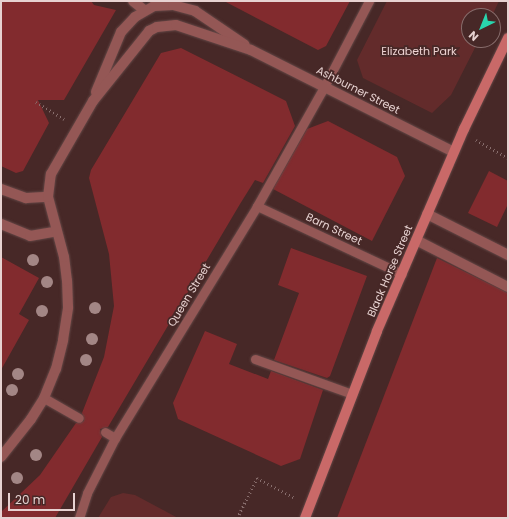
<!DOCTYPE html>
<style>
body{margin:0}
#map{position:relative;width:509px;height:519px;overflow:hidden;background:#472827;font-family:Poppins,sans-serif}
div>[style]{position:absolute}
[style*='--x']{left:calc(var(--x)*1px);top:calc(var(--y)*1px);width:calc(var(--w)*1px);rotate:calc(var(--a)*1deg)}
.green>*{inset:0;background:#632b2b}
.building>*{inset:0;background:#822b2e}
.path>*{height:2.5px;margin-top:-1.25px;transform-origin:0;background:repeating-linear-gradient(90deg,#876d6c 0 1px,transparent 0 4px)}
.roads{filter:drop-shadow(0 0 1px #644746) drop-shadow(0 0 1px #644746)}
.lane>*{height:9px;margin:-4.5px;padding:0 4.5px;transform-origin:4.5px;border-radius:4.5px;background:#945755}
.street>*{height:10px;margin:-5px;padding:0 5px;transform-origin:5px;border-radius:5px;background:#945755}
.secondary>*{height:10px;margin:-5px;padding:0 5px;transform-origin:5px;border-radius:5px;background:#c96968}
.trees>*{width:12px;height:12px;margin:-6px;border-radius:50%;background:#a38685}
span{translate:-50% -50%;white-space:nowrap;text-align:center;line-height:1.15;-webkit-text-stroke:3.5px #472827;paint-order:stroke}
.park-label{font-size:11px;color:#eed3d2}
.street-label{font-size:11px;color:#e7d2d1}
.frame{position:absolute;inset:0;border:2px solid #e7d2d1;pointer-events:none}
.north{position:absolute;left:461px;top:8px;width:40px;height:40px;box-sizing:border-box;background:#472827;border:1px solid #876c6b;border-radius:50%;rotate:223deg;font-size:11px;font-weight:700;line-height:16px;text-align:center;color:#e7d2d1}
.north::after{content:'';display:block;margin:auto;width:14px;height:18px;background:#29d5ad;clip-path:polygon(50% 0,100% 100%,50% 72%,0 100%)}
.scale{position:absolute;left:8px;top:493px;width:67px;height:18px;box-sizing:border-box;border:2px solid #e7d2d1;border-top:0;padding-left:5px;font-size:12px;line-height:14px;white-space:nowrap;color:#e7d2d1;-webkit-text-stroke:3px #472827;paint-order:stroke}
</style>
<div id="map">
<div class="green">
<div style="clip-path:polygon(387px 1px,499px 1px,492px 16px,469px 16px,469px 40px,479px 40px,451px 95px,432px 113px,363px 78px,357px 60px)"></div>
<div style="clip-path:polygon(123px 493px,135px 495px,178px 518px,98px 518px,111px 497px)"></div>
</div>
<div class="building">
<div style="clip-path:polygon(1px 1px,91px 1px,94px 5px,116px 10px,64px 100px,38px 100px,49px 123px,23px 171px,16px 173px,1px 166px)"></div>
<div style="clip-path:polygon(224px 1px,350px 1px,326px 46px,318px 50px)"></div>
<div style="clip-path:polygon(181px 48px,286px 101px,295px 126px,263px 183px,255px 180px,240px 204px,108px 427px,100px 429px,102px 437px,55px 518px,1px 518px,1px 512px,40px 475px,76px 423px,84px 421px,82px 413px,104px 357px,114px 306px,109px 254px,89px 178px,91px 170px,161px 53px)"></div>
<div style="clip-path:polygon(328px 121px,397px 157px,405px 176px,372px 241px,273px 189px,307px 129px)"></div>
<div style="clip-path:polygon(489px 171px,508px 181px,508px 204px,497px 227px,468px 213px)"></div>
<div style="clip-path:polygon(291px 248px,367px 276px,330px 376px,327px 378px,274px 360px,299px 293px,278px 285px)"></div>
<div style="clip-path:polygon(1px 257px,39px 278px,19px 314px,29px 320px,1px 370px)"></div>
<div style="clip-path:polygon(437px 258px,508px 293px,508px 518px,337px 518px)"></div>
<div style="clip-path:polygon(205px 331px,237px 344px,229px 364px,268px 379px,271px 371px,323px 390px,300px 459px,281px 466px,178px 419px,173px 403px)"></div>
</div>
<div class="path">
<div style="--x:36;--y:102;--w:33;--a:31"></div>
<div style="--x:476;--y:140;--w:37;--a:29"></div>
<div style="--x:237;--y:518;--w:45;--a:-63.4"></div>
<div style="--x:257;--y:478;--w:43;--a:27.8"></div>
</div>
<div class="roads">
<div class="lane">
<div style="--x:257;--y:206;--w:160;--a:25.1"></div>
<div style="--x:255;--y:359;--w:103;--a:19.8"></div>
<div style="--x:44;--y:398;--w:40;--a:29.7"></div>
<div style="--x:105;--y:432;--w:12;--a:31"></div>
<div style="--x:79;--y:518;--w:26;--a:-72"></div>
<div style="--x:87;--y:493;--w:62;--a:-63"></div>
<div style="--x:115;--y:438;--w:272;--a:-58.5"></div>
<div style="--x:257;--y:206;--w:137;--a:-60.6"></div>
<div style="--x:324;--y:87;--w:97;--a:-62.4"></div>
</div>
<div class="street">
<div style="--x:133;--y:1;--w:14;--a:39"></div>
<div style="--x:96;--y:92;--w:65;--a:-67.4"></div>
<div style="--x:121;--y:32;--w:21;--a:-47"></div>
<div style="--x:135;--y:17;--w:22;--a:-30"></div>
<div style="--x:154;--y:6;--w:19;--a:-3"></div>
<div style="--x:173;--y:5;--w:23;--a:15"></div>
<div style="--x:195;--y:11;--w:60;--a:34.2"></div>
<div style="--x:1;--y:189;--w:27;--a:20"></div>
<div style="--x:26;--y:198;--w:22;--a:-3"></div>
<div style="--x:427;--y:214;--w:91;--a:26.8"></div>
<div style="--x:1;--y:224;--w:31;--a:22"></div>
<div style="--x:30;--y:236;--w:27;--a:-10"></div>
<div style="--x:416;--y:240;--w:103;--a:27.1"></div>
<div style="--x:1;--y:457;--w:48;--a:-51.7"></div>
<div style="--x:31;--y:419;--w:25;--a:-58"></div>
<div style="--x:44;--y:398;--w:31;--a:-68"></div>
<div style="--x:56;--y:369;--w:30;--a:-76"></div>
<div style="--x:63;--y:340;--w:33;--a:-81"></div>
<div style="--x:68;--y:307;--w:26;--a:-92"></div>
<div style="--x:67;--y:281;--w:24;--a:-97"></div>
<div style="--x:64;--y:257;--w:62;--a:-104.9"></div>
<div style="--x:48;--y:197;--w:23;--a:-83"></div>
<div style="--x:51;--y:174;--w:84;--a:-60.1"></div>
<div style="--x:93;--y:101;--w:90;--a:-51.3"></div>
<div style="--x:149;--y:31;--w:9;--a:-27"></div>
<div style="--x:157;--y:27;--w:19;--a:-6"></div>
<div style="--x:176;--y:25;--w:79;--a:18.4"></div>
<div style="--x:251;--y:50;--w:227;--a:26.7"></div>
</div>
<div class="secondary">
<div style="--x:305;--y:518;--w:200;--a:-68.9"></div>
<div style="--x:377;--y:331;--w:220;--a:-66.7"></div>
<div style="--x:464;--y:129;--w:101;--a:-64.2"></div>
</div>
</div>
<div class="trees">
<div style="left:33px;top:260px"></div>
<div style="left:47px;top:282px"></div>
<div style="left:95px;top:308px"></div>
<div style="left:42px;top:311px"></div>
<div style="left:92px;top:339px"></div>
<div style="left:86px;top:360px"></div>
<div style="left:18px;top:374px"></div>
<div style="left:12px;top:390px"></div>
<div style="left:36px;top:455px"></div>
<div style="left:17px;top:478px"></div>
</div>
<div class="park-label">
<span style="left:419px;top:51px">Elizabeth Park</span>
</div>
<div class="street-label">
<span style="left:358px;top:90px;rotate:27deg">Ashburner Street</span>
<span style="left:334px;top:229px;rotate:25deg">Barn Street</span>
<span style="left:390px;top:271px;rotate:-67deg">Black Horse Street</span>
<span style="left:189px;top:295px;rotate:-59deg">Queen Street</span>
</div>
<div class="frame"></div>
<div class="north">N</div>
<div class="scale">20 m</div>
</div>
